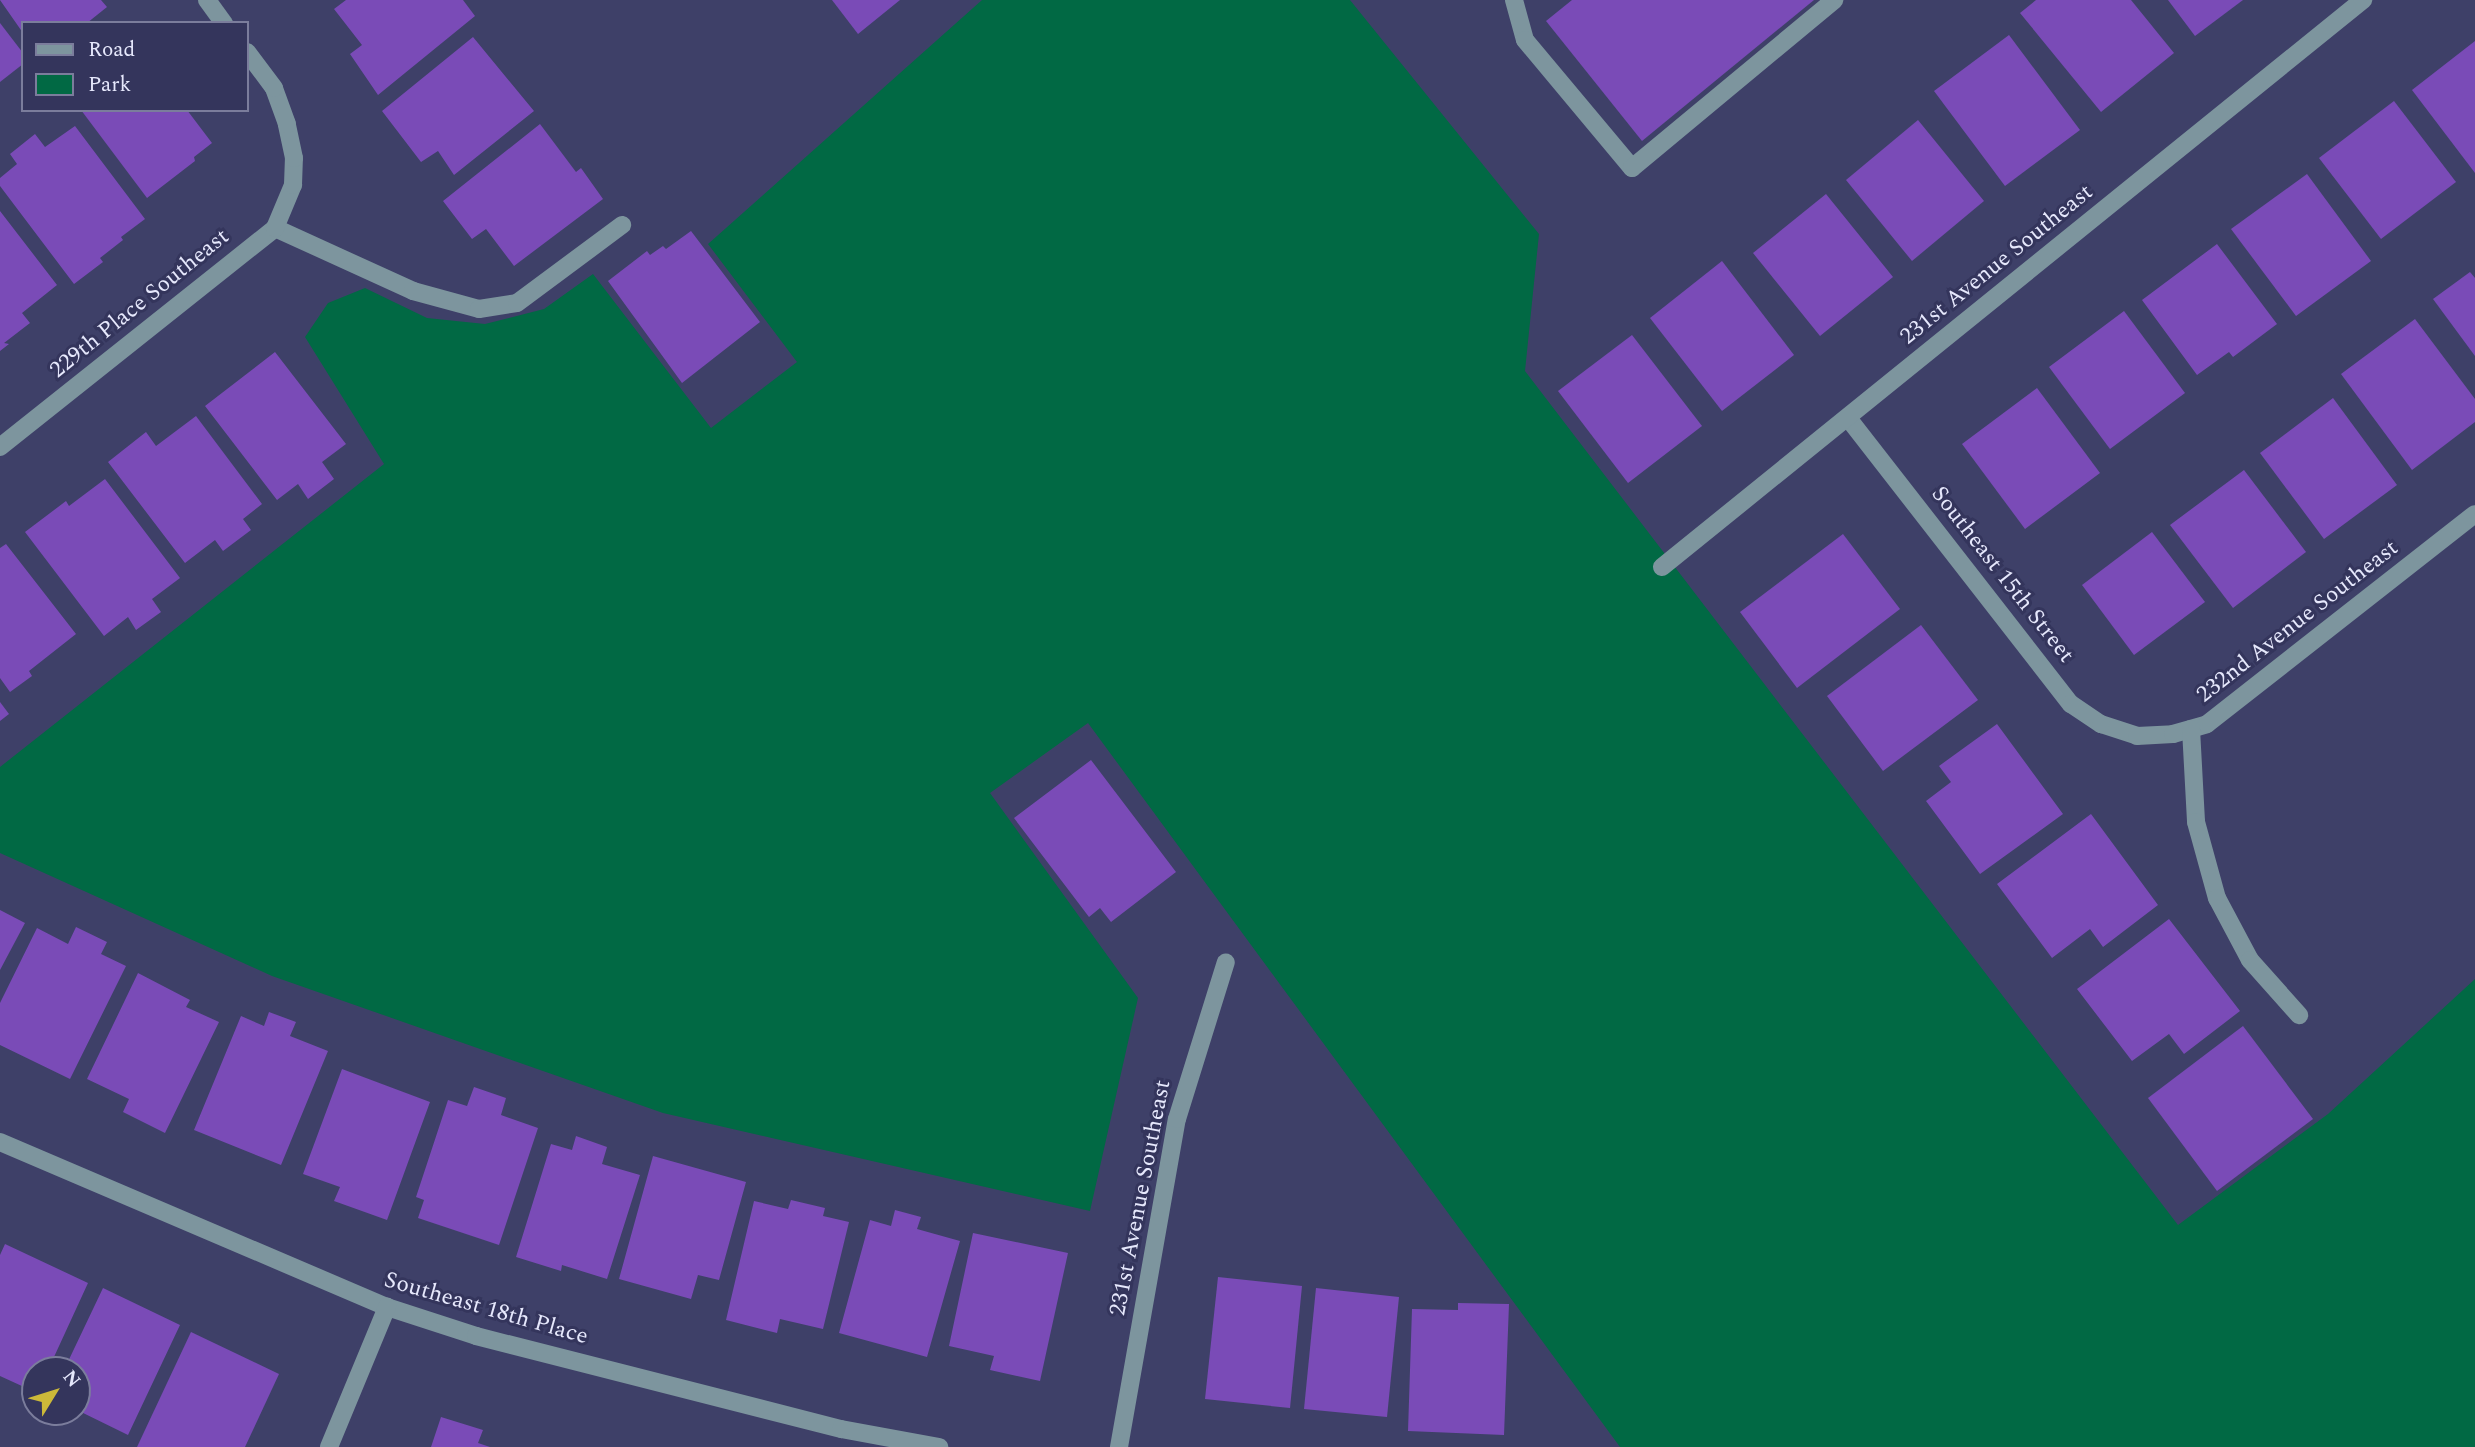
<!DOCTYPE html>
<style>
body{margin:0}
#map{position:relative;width:2475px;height:1447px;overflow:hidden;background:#3e4068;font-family:Spectral,serif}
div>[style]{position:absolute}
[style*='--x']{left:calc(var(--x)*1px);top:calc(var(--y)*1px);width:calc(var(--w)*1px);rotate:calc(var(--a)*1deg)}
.green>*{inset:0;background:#016944}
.building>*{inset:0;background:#7a4bb7}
.minor>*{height:18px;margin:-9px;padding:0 9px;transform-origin:9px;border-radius:9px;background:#7d959e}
span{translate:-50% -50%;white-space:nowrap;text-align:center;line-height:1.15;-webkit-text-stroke:6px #34355c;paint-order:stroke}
.street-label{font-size:23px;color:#e6e8fc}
.legend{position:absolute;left:21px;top:21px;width:228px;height:91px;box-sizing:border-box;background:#34355c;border:2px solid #7b7d9c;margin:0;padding:9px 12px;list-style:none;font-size:21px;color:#e6e8fc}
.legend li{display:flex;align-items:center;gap:14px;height:35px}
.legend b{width:35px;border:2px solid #7b7d9c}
.north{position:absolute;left:21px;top:1356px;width:70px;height:70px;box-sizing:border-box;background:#34355c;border:2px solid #7b7d9c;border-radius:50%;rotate:52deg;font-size:19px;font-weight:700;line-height:28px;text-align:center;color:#e6e8fc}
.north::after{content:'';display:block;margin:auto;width:24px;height:32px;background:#ccb939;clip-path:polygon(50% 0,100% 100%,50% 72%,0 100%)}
</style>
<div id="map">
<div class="green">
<div style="clip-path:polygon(982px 0,1350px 0,1539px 234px,1525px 371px,2178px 1225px,2328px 1114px,2475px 979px,2475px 1447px,1620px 1447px,1088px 723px,990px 793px,1138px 998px,1090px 1211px,663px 1113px,272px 976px,0 853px,0 767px,384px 464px,305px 337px,328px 303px,365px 288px,427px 318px,485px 324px,544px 309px,593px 274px,711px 428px,797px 362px,708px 244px)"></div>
</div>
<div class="building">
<div style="clip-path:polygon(0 0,101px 0,107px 7px,87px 23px,23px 23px,23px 33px)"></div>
<div style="clip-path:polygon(346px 0,463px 0,475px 16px,378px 95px,350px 54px,362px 45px,334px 9px)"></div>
<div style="clip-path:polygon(832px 0,900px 0,858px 34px)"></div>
<div style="clip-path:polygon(1572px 0,1814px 0,1642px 141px,1546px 21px)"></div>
<div style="clip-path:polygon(2036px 0,2131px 0,2174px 53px,2101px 112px,2020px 13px)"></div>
<div style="clip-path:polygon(2168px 0,2243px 0,2195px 36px)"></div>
<div style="clip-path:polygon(0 23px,23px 53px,23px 64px,0 82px)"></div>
<div style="clip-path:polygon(2009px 35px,2080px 130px,2005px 186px,1934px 91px)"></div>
<div style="clip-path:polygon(473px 37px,534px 111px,454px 175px,438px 151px,421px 162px,382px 111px)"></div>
<div style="clip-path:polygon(2475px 41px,2475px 173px,2412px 90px)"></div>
<div style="clip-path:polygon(2394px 101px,2456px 182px,2381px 239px,2319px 158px)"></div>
<div style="clip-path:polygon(81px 110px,187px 110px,212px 143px,194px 157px,195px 161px,147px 198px)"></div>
<div style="clip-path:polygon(1918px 120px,1984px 201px,1912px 261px,1846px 180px)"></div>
<div style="clip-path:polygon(540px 124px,576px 172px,581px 168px,603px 199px,514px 266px,486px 229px,472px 239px,443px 201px)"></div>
<div style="clip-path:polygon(75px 126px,145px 219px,121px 237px,123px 240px,100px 258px,103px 262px,74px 284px,0 186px,0 178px,17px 164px,10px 154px,35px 134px,45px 147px)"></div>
<div style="clip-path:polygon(2307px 174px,2371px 261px,2296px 316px,2231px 229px)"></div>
<div style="clip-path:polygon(1826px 194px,1893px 277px,1820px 336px,1753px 253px)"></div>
<div style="clip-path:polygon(0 211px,57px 285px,22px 313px,30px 323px,4px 343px,9px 344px,0 351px)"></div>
<div style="clip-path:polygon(691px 231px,760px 322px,682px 383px,608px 281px,647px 251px,650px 255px,663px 246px,666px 249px)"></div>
<div style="clip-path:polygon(2217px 244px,2277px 324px,2233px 357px,2229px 352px,2197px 375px,2142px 300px)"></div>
<div style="clip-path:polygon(1722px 261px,1794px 355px,1722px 411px,1650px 318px)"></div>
<div style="clip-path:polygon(2470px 272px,2475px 278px,2475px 356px,2433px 299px)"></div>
<div style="clip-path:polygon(2124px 311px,2185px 393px,2110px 449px,2049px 367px)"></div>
<div style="clip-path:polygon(2415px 319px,2475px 399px,2475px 422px,2412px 470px,2341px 374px)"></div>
<div style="clip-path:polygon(1632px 335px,1702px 426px,1628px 483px,1558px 391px)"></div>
<div style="clip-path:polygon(275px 352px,346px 444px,322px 462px,334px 479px,308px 499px,298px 484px,277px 500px,205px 406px)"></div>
<div style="clip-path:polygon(2037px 388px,2100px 473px,2025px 529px,1962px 444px)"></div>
<div style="clip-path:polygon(2333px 398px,2397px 485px,2324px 539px,2260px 453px)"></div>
<div style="clip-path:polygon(196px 416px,262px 504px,243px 519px,251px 530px,223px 551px,215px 540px,185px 563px,108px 462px,146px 432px,156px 446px)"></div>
<div style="clip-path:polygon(2244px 470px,2306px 552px,2233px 608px,2170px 525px)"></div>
<div style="clip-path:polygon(105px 479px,180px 578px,152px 599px,161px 612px,136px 630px,128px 617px,104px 636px,25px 532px,66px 501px,69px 506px)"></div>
<div style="clip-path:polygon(2152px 532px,2205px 602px,2134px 655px,2082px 585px)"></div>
<div style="clip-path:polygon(1843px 534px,1900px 609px,1797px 688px,1740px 612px)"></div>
<div style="clip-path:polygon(6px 544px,76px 634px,29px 671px,32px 676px,10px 692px,0 678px,0 548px)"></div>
<div style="clip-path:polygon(1921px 625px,1978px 700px,1883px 771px,1827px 696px)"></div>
<div style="clip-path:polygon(0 702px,9px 714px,0 721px)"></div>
<div style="clip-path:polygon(1997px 724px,2063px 814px,1980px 874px,1926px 801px,1951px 782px,1939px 766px)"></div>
<div style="clip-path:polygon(1091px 760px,1176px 872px,1111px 922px,1100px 908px,1089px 917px,1014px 818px)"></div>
<div style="clip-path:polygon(2091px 814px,2158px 905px,2103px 947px,2090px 929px,2052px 958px,1997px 884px)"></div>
<div style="clip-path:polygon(0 910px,25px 923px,0 970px)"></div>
<div style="clip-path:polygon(2169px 919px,2240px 1011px,2184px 1054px,2169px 1034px,2132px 1061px,2077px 989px)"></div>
<div style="clip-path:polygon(76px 927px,107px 942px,101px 954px,126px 966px,70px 1079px,0 1045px,0 1003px,37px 928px,68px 944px)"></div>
<div style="clip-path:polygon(138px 973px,190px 1000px,186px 1007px,219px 1022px,165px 1133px,123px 1112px,129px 1099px,87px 1079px)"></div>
<div style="clip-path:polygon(269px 1012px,296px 1022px,290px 1036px,328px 1051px,281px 1165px,194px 1130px,241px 1016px,264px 1026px)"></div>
<div style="clip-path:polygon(2243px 1026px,2313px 1119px,2217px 1191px,2148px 1098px)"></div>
<div style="clip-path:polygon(342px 1069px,430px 1102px,387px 1220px,334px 1201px,340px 1187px,303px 1174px)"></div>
<div style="clip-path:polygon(474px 1087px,506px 1098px,501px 1115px,538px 1128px,499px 1245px,418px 1218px,424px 1200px,416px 1197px,448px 1100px,467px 1106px)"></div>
<div style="clip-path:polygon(576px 1136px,607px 1147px,602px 1164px,640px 1175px,607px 1279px,562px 1265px,561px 1271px,516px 1257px,551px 1144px,572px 1150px)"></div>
<div style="clip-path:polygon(653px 1156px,746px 1182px,719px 1280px,698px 1275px,691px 1299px,619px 1279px)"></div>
<div style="clip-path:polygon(791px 1200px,825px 1208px,823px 1216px,849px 1222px,823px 1329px,780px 1319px,777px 1333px,726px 1320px,754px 1201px,788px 1209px)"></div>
<div style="clip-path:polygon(895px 1210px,921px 1217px,917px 1229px,960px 1241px,927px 1357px,839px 1333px,870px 1220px,891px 1226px)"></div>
<div style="clip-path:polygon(973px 1233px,1068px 1253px,1040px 1381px,990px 1370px,994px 1356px,949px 1346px)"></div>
<div style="clip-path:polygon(5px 1244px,88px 1283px,48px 1370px,35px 1370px,35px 1392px,0 1376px,0 1255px)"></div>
<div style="clip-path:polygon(1218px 1277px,1302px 1286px,1290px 1408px,1205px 1399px)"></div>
<div style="clip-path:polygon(103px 1288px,180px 1325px,128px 1435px,77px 1410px,77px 1370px,64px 1370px)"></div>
<div style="clip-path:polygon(1316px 1288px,1399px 1297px,1387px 1417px,1304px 1409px)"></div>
<div style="clip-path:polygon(1458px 1303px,1509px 1304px,1504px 1435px,1408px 1431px,1412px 1309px,1458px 1310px)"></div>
<div style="clip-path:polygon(191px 1332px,279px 1374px,245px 1447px,137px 1447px)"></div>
<div style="clip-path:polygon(441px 1417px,483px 1430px,478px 1443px,490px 1447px,431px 1447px)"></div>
</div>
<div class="minor">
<div style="--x:207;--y:0;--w:29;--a:54"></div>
<div style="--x:1514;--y:0;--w:41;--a:74.6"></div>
<div style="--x:1525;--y:40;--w:167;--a:50.1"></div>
<div style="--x:1632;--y:168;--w:263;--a:-39.7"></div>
<div style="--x:275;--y:228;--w:152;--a:24.5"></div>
<div style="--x:413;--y:291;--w:68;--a:15.3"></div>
<div style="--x:479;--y:309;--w:38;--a:-9"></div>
<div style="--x:517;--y:303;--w:131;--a:-36.6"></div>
<div style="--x:1848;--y:418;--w:363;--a:52.1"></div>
<div style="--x:2071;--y:704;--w:36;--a:34"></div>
<div style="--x:2101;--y:724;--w:38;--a:18"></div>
<div style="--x:2137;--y:736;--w:36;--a:-3"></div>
<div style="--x:2173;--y:734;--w:35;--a:-16"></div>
<div style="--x:2207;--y:724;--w:340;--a:-38.1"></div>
<div style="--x:0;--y:447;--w:352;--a:-38.5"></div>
<div style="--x:275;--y:228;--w:47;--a:-67.3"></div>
<div style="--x:293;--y:185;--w:27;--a:-88"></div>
<div style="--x:294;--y:158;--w:35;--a:-102"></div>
<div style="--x:287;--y:124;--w:38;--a:-110"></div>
<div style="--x:274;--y:88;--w:45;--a:-126.9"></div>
<div style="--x:1662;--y:567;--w:902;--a:-38.97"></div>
<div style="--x:2191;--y:729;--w:93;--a:86.9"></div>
<div style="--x:2196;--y:822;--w:79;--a:74.6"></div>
<div style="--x:2217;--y:898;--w:70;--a:62"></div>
<div style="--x:2250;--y:960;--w:74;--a:48.3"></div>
<div style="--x:0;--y:1142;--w:421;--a:23.1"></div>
<div style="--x:387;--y:1307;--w:94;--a:18"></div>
<div style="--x:476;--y:1336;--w:377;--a:14.3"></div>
<div style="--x:841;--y:1429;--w:100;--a:10.4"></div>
<div style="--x:329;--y:1447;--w:152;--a:-67.5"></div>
<div style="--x:1119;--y:1447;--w:333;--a:-80"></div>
<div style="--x:1177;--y:1119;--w:164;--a:-72.7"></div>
</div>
<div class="street-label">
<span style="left:1997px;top:265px;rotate:-39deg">231st Avenue Southeast</span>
<span style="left:140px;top:304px;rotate:-39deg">229th Place Southeast</span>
<span style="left:2002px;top:575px;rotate:52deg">Southeast 15th Street</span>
<span style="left:2298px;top:622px;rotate:-38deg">232nd Avenue Southeast</span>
<span style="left:1141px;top:1198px;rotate:-79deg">231st Avenue Southeast</span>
<span style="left:486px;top:1309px;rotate:16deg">Southeast 18th Place</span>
</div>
<ul class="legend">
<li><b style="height:9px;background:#7d959e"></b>Road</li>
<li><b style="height:19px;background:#016944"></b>Park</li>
</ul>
<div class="north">N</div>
</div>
